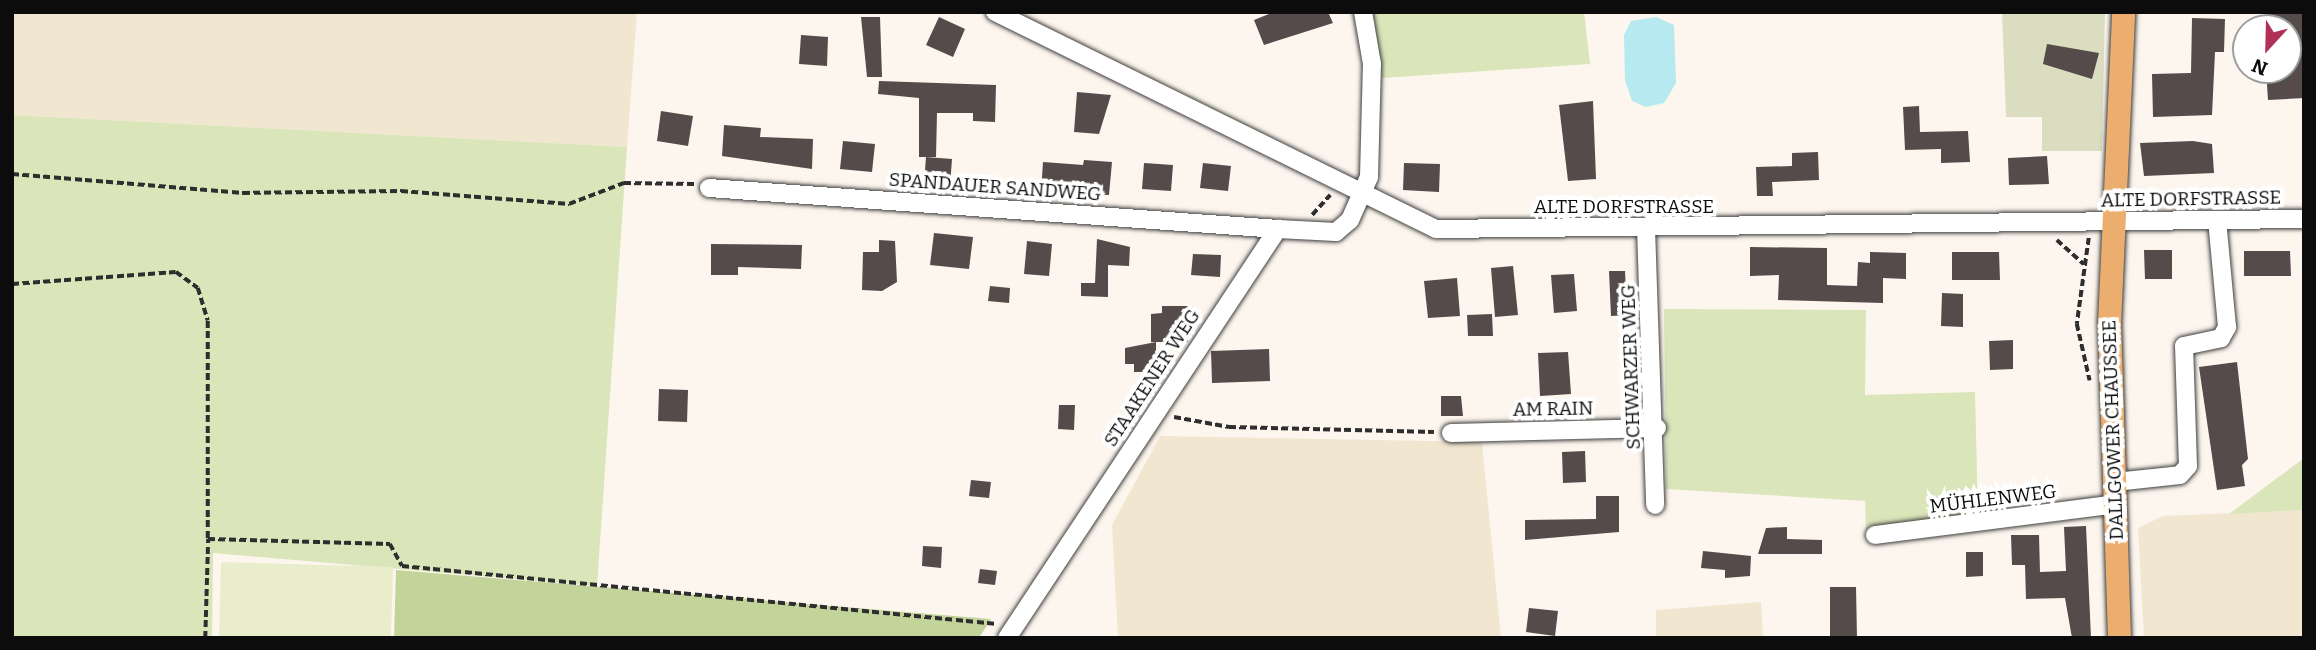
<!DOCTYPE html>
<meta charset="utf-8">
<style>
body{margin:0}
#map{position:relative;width:2316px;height:650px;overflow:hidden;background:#fdf6ee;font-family:Bitter,serif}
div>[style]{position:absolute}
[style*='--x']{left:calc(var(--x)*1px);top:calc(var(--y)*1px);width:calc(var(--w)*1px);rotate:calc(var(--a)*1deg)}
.farmland>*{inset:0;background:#f1e6d0}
.green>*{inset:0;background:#dbe5ba}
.forest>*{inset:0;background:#c3d49b}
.cemetery>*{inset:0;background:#dbddc1}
.pitch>*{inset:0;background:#eaedcb}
.water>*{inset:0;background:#b7e9f0}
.building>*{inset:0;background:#544b4a}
.path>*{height:3.5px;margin-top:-1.75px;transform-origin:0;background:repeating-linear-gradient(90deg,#2e2e2e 0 7px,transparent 0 10.5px)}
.roads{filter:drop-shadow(0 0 2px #3f3f3f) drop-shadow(0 0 2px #3f3f3f)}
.minor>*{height:18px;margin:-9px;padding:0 9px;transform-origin:9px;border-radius:9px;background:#fff}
.major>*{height:23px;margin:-11.5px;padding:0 11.5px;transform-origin:11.5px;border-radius:11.5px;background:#ecae6f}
span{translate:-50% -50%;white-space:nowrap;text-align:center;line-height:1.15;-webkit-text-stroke:7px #fff;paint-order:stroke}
.street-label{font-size:19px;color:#0c0c0c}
.frame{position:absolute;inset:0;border:14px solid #0c0c0c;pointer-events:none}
.north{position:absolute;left:2232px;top:14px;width:70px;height:70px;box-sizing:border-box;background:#fff;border:2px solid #9e9e9e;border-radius:50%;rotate:202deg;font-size:19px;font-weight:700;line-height:28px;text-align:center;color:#0c0c0c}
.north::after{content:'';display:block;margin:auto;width:24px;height:32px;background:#b03157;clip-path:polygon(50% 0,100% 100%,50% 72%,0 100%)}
</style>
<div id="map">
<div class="farmland">
<div style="clip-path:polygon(12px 12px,637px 12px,627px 147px,12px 115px)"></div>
<div style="clip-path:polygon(1160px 436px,1482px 442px,1501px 638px,1118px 638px,1112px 525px)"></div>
<div style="clip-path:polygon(2304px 510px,2304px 638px,2144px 638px,2138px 528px,2163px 516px)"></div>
<div style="clip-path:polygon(1761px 602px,1763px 638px,1656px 638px,1656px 610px)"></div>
</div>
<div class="green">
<div style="clip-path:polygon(1373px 12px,1584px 12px,1590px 64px,1382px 78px)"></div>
<div style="clip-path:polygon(12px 115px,627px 147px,597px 586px,213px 553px,212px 638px,12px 638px)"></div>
<div style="clip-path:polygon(1664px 309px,1866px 310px,1865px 395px,1975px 392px,1978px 514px,1866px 530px,1865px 501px,1666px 489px)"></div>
<div style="clip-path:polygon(2304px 458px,2304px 510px,2229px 514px)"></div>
</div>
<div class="forest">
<div style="clip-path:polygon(396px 570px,991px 619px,979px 638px,394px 638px)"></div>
</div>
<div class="cemetery">
<div style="clip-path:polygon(2002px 12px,2105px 12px,2102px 151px,2042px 151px,2042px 117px,2006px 117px)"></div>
</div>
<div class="pitch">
<div style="clip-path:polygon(221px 562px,393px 567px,391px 638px,219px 638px)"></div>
</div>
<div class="water">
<div style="clip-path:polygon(1656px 17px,1674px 25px,1676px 83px,1664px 103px,1646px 107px,1632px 101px,1625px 80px,1624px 35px,1631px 21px)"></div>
</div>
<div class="building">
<div style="clip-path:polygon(1274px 12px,1328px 12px,1333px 23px,1264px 45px,1254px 20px)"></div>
<div style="clip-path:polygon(2266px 12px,2302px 12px,2304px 98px,2268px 100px,2266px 70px,2288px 70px,2288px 28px,2268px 28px)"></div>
<div style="clip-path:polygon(861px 17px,880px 17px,882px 77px,867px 77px)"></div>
<div style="clip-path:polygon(939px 17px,965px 29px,953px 57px,926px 45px)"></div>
<div style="clip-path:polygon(2192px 18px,2225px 19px,2224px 52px,2215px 52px,2212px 115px,2153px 117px,2152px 74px,2191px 73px)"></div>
<div style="clip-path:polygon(801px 35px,828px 37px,827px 66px,799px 64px)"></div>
<div style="clip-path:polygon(2047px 44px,2099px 53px,2092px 79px,2043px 64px)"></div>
<div style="clip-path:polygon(879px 81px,996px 85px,995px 122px,973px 121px,973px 113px,937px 113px,936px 157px,919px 157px,919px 98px,878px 94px)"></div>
<div style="clip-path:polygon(1077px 92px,1111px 95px,1099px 134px,1074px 132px)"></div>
<div style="clip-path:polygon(1593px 101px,1596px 179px,1568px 181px,1559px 105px)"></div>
<div style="clip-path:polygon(1919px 106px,1920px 132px,1968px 131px,1970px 162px,1941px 163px,1941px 149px,1905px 150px,1903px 107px)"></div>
<div style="clip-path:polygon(661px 111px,693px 116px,688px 146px,657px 141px)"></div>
<div style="clip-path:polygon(724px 125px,761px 128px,760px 137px,813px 139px,812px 169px,722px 156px)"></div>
<div style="clip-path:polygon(843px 141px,875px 144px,872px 172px,840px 169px)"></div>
<div style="clip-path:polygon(2193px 141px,2212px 144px,2214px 173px,2144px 176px,2140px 143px)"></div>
<div style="clip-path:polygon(1818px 152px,1819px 180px,1772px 182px,1773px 196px,1757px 196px,1756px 167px,1792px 166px,1792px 153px)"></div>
<div style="clip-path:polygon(2047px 156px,2049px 184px,2009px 185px,2008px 158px)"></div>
<div style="clip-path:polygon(926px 157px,952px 159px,950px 186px,924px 184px)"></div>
<div style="clip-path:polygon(1084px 160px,1112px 162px,1109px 195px,1041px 192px,1043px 162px,1083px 165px)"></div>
<div style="clip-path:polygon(1144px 163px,1173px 165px,1171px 191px,1142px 189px)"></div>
<div style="clip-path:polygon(1203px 163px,1231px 166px,1228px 191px,1200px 188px)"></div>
<div style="clip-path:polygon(1404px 163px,1440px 164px,1439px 192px,1403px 190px)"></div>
<div style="clip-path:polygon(934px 233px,973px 237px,969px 269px,930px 265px)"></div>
<div style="clip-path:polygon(1097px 239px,1130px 247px,1129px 266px,1108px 265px,1108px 297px,1081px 296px,1081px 283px,1095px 283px)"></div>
<div style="clip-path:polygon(879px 240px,895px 241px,897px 282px,882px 291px,862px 290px,863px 252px,879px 252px)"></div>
<div style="clip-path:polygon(1027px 241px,1052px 244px,1049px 276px,1024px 274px)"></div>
<div style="clip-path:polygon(711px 244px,802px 245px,801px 269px,738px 267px,738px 275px,711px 275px)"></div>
<div style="clip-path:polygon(1750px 247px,1827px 248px,1827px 285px,1857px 286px,1858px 262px,1870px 263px,1870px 252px,1906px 253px,1906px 279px,1883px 278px,1883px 303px,1778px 300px,1779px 275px,1750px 276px)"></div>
<div style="clip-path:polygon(2144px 250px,2172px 250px,2172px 279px,2145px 279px)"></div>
<div style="clip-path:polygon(2244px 251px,2290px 251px,2291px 276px,2244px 276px)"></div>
<div style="clip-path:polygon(1952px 252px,1999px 252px,2000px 280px,1952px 280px)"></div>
<div style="clip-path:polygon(1193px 254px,1221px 255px,1220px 277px,1191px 275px)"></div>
<div style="clip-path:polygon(1513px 266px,1518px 315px,1495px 317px,1491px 268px)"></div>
<div style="clip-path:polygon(1609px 271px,1625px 271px,1627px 315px,1611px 316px)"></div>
<div style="clip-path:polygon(1574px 274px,1577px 311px,1554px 313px,1551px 275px)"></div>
<div style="clip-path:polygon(1457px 278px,1460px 316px,1428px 318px,1424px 281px)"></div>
<div style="clip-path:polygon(990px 286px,1010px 288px,1009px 303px,988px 301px)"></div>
<div style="clip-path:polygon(1942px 293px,1963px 294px,1963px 327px,1941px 326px)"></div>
<div style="clip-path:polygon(1162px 306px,1188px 306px,1188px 342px,1151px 342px,1151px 314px,1162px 313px)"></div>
<div style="clip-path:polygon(1492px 314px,1493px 336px,1468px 336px,1467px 315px)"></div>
<div style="clip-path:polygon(2013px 340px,2013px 369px,1990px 370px,1989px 341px)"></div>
<div style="clip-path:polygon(1156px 342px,1156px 372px,1134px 372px,1134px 364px,1125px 364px,1125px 348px)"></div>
<div style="clip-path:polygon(1269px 349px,1270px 381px,1212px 383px,1211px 351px)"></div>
<div style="clip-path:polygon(1568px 352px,1571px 394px,1540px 396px,1538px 353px)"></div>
<div style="clip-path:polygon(2237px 362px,2248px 459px,2242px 465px,2245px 486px,2217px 490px,2199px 367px)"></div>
<div style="clip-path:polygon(659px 389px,688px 390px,687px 422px,658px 421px)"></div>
<div style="clip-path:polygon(1441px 396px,1461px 396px,1463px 416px,1441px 416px)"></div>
<div style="clip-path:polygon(1059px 405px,1075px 405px,1074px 430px,1058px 429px)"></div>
<div style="clip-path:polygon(1585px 451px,1586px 482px,1563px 483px,1562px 452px)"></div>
<div style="clip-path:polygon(971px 480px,991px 482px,989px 498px,969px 496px)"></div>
<div style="clip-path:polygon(1596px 496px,1619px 496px,1619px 532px,1525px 540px,1525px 520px,1596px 519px)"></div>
<div style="clip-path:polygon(2086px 526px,2091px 638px,2072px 638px,2065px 598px,2026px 599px,2025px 565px,2012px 565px,2011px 535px,2039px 535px,2040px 572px,2066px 571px,2064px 527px)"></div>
<div style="clip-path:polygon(1787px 527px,1787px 539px,1822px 540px,1822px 554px,1758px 554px,1766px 528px)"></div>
<div style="clip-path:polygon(923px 546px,942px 547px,941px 568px,922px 566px)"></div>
<div style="clip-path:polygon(1703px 551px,1751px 556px,1750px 576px,1725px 578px,1725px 570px,1701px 568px)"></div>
<div style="clip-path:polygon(1966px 552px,1983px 552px,1983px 576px,1966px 577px)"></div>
<div style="clip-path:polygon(980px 569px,997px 571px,995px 585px,978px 583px)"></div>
<div style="clip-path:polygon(1830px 587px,1856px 587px,1857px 638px,1830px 638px)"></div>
<div style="clip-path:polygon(1529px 608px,1558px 611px,1555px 636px,1526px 632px)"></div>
</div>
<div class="path">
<div style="--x:12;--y:174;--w:232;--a:4.7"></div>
<div style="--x:243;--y:193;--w:158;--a:-0.7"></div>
<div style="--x:401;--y:191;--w:169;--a:4.4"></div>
<div style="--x:569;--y:204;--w:59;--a:-20.9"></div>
<div style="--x:624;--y:183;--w:70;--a:0.8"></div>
<div style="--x:1312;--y:215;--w:27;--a:-48"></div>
<div style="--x:2089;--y:238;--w:87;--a:97.9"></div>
<div style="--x:2077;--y:324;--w:58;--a:77.2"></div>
<div style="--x:2057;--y:240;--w:36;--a:42"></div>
<div style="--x:12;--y:284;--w:164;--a:-4.2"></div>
<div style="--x:176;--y:272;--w:27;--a:36"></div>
<div style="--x:198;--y:288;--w:34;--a:73"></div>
<div style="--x:208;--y:321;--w:218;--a:90"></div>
<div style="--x:1174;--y:417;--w:56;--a:10.3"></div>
<div style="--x:1229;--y:427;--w:205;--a:1.4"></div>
<div style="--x:205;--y:638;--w:99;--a:-88.3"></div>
<div style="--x:208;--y:539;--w:182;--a:1.6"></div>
<div style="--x:390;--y:544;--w:25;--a:61"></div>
<div style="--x:402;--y:566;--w:598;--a:5.57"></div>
</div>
<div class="roads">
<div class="minor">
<div style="--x:995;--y:12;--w:491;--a:26.2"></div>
<div style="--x:1436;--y:229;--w:868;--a:-0.66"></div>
<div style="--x:709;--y:188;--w:570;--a:4.12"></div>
<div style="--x:1646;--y:228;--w:277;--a:88.1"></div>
<div style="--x:1451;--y:433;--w:206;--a:-1.4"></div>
<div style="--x:2115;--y:482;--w:65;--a:-6.1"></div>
<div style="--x:2180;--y:475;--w:12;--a:-48"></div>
<div style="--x:2188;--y:466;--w:120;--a:-91.9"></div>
<div style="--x:2184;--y:346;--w:38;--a:-12"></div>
<div style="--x:2221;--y:338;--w:13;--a:-61"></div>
<div style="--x:2227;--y:327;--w:107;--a:-95.3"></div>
<div style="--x:1875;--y:535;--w:243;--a:-7.3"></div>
<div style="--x:1007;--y:638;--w:491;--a:-56.5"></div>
<div style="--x:1278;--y:229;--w:58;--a:3"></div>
<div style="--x:1336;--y:232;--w:18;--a:-41"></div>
<div style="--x:1350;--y:220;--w:47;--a:-66.2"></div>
<div style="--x:1369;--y:177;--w:113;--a:-88.5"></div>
<div style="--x:1372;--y:64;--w:53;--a:-99.8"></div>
</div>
<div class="major">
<div style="--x:2119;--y:638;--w:314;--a:-91.8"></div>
<div style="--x:2109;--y:324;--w:312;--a:-87.4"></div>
</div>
</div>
<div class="street-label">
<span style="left:995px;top:187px;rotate:4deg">SPANDAUER SANDWEG</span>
<span style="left:2191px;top:199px;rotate:-1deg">ALTE DORFSTRASSE</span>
<span style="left:1624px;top:207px">ALTE DORFSTRASSE</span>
<span style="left:1631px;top:367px;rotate:-92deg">SCHWARZER WEG</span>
<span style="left:1152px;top:378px;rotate:-57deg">STAAKENER WEG</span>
<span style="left:1553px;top:409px;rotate:-1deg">AM RAIN</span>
<span style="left:2113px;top:430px;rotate:-92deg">DALLGOWER CHAUSSEE</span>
<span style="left:1993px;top:499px;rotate:-7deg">MÜHLENWEG</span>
</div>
<div class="frame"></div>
<div class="north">N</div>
</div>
